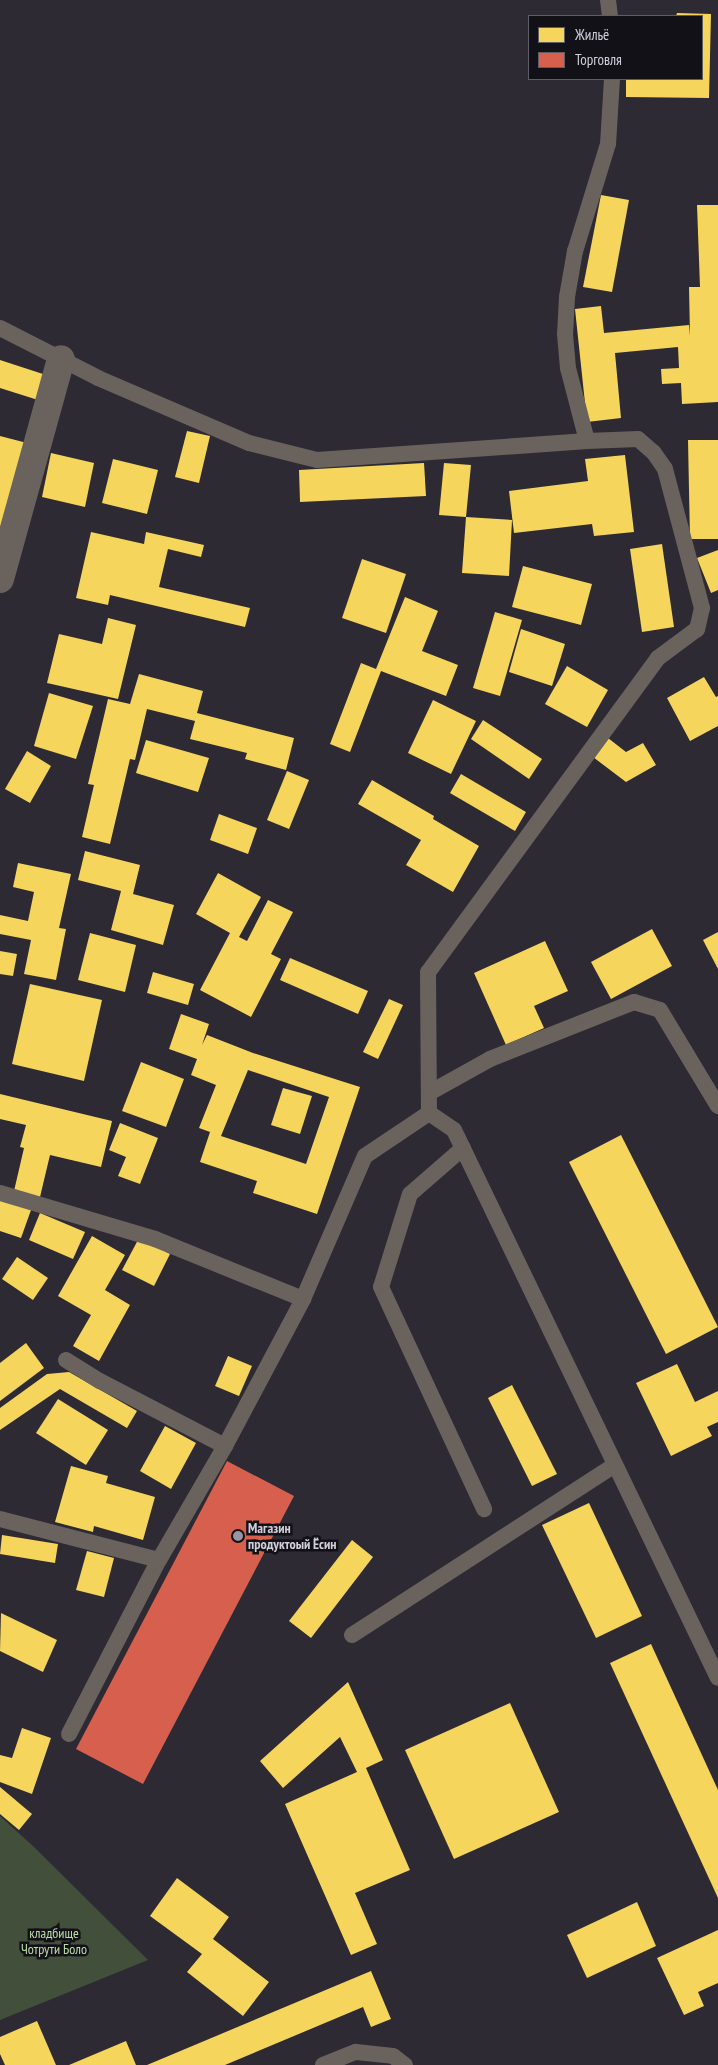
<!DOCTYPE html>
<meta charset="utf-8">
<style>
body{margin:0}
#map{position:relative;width:718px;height:2065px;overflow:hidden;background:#2d2a33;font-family:"PT Sans Narrow",sans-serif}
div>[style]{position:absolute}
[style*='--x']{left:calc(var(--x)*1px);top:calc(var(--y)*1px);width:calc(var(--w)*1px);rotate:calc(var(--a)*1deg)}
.green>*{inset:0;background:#424f3b}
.homes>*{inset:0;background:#f6d55c}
.shops>*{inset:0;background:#d6604d}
.service>*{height:16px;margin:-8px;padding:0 8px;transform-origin:8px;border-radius:8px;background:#6a625d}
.minor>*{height:28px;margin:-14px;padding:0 14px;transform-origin:14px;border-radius:14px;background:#6a625d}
.dots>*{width:14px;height:14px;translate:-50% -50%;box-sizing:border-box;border:2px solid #131118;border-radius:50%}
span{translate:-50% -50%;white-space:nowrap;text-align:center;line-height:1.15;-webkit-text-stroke:5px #131118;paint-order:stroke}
.poi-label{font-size:14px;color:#d2cfda;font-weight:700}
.left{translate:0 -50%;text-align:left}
.park-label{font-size:14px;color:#bcdfa9}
.legend{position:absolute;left:528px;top:15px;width:175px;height:65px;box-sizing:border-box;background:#131118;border:1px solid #5f5d66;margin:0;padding:6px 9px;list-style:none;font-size:15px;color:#d2cfda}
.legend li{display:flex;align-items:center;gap:10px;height:25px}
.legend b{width:25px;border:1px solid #5f5d66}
</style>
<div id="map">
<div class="green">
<div style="clip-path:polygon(0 1816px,34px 1847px,148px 1960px,0 2020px)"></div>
</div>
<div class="homes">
<div style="clip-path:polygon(677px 13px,711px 14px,709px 98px,626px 97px,626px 79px,702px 79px,702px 16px,676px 16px)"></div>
<div style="clip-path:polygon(601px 195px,629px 200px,612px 292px,583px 287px)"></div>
<div style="clip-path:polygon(697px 205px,718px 205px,718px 402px,682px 404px,681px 383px,662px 384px,661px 369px,679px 368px,678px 347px,615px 353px,621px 418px,587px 422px,575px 309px,601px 306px,604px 333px,689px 325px,690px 336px,689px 287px,700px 287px)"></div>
<div style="clip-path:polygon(0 360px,46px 375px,38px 400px,0 388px)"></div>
<div style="clip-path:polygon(187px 431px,210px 436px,199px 483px,175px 477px)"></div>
<div style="clip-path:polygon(0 436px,27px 443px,0 550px)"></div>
<div style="clip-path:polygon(688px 440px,718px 440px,718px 539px,690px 539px)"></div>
<div style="clip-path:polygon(51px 453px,94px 463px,85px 507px,42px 497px)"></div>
<div style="clip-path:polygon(625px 455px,634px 532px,594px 536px,592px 524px,514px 533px,509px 491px,588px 481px,585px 459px)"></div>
<div style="clip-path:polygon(113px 459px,158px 470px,147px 514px,102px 503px)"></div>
<div style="clip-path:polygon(424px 463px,426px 496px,300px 502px,299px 470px)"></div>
<div style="clip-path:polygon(444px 463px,471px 465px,466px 517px,439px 515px)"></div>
<div style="clip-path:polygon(466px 517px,512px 520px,509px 576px,462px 573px)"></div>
<div style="clip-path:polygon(91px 532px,144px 544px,146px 532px,204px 545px,201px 557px,168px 549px,159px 587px,250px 608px,245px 627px,110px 595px,108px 605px,76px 598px)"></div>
<div style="clip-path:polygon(662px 544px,674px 627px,642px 632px,630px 549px)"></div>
<div style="clip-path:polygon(718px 550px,718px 590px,711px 593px,697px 558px)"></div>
<div style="clip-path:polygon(362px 559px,406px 574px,386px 633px,342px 618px)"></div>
<div style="clip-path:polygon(523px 566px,592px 584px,581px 625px,512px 607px)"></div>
<div style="clip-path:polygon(405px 597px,438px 611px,422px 651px,458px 665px,446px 696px,381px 671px,350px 752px,330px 744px,361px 663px,376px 669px)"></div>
<div style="clip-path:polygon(495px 612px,522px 620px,500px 696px,473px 688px)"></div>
<div style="clip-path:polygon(108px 618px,136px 625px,118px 699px,47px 683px,59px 634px,102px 644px)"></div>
<div style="clip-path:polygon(521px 629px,565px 644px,552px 686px,509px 672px)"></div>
<div style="clip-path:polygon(567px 666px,608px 690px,587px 727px,545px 704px)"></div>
<div style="clip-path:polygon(139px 674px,203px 691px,197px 713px,294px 738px,286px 770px,245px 759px,247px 753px,190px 739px,195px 721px,147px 709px,135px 760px,130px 759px,110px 844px,82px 837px,94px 785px,88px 784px,108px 699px,130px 704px)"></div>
<div style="clip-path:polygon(704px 677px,716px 697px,718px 696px,718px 726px,690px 741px,667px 698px)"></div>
<div style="clip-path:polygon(49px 693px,93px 706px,76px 759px,34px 746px)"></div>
<div style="clip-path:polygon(433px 700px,476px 721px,451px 774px,408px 753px)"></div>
<div style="clip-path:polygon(483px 720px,542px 759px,529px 779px,471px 739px)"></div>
<div style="clip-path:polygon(608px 738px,626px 752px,643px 743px,656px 765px,626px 782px,593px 757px)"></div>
<div style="clip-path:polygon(146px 740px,209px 758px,198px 792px,136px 773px)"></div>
<div style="clip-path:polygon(27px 751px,51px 766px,30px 803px,5px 789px)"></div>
<div style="clip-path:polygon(287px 771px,309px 780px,289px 829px,267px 820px)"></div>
<div style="clip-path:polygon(461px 774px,526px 812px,515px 831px,450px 793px)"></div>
<div style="clip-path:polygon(372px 780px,434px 816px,433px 819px,479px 846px,453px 892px,406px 865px,421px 840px,358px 804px)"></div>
<div style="clip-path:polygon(219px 814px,257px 828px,248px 854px,210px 840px)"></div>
<div style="clip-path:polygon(85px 851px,140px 865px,133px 894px,174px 905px,163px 945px,111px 930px,121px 891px,78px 880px)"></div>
<div style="clip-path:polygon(18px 863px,71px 874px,59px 928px,66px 929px,56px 980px,24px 974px,31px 940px,0 934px,0 915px,28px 921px,34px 892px,13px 887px)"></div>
<div style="clip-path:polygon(218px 873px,261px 897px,239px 937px,247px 941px,268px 900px,293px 912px,271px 954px,281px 959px,251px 1017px,200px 990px,230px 933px,196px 914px)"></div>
<div style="clip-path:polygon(652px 929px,672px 966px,611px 999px,591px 962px)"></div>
<div style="clip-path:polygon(718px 932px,718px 969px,703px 940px)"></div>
<div style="clip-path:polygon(90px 933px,136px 945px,125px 992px,78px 980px)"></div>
<div style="clip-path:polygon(545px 941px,568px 991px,534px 1006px,544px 1028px,506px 1045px,474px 973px)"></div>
<div style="clip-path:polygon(0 951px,17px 954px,13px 976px,0 974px)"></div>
<div style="clip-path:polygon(290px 958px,368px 991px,358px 1014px,280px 980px)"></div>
<div style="clip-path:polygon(153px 972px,194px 984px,188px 1005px,147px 993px)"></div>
<div style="clip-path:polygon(30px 984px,102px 1000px,84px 1081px,12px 1064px)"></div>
<div style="clip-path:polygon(389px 999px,403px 1005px,378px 1059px,363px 1052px)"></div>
<div style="clip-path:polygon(evenodd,181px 1014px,209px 1024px,202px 1045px,207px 1035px,253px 1053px,360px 1087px,317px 1214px,253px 1193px,257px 1181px,200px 1162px,210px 1132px,199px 1128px,216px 1085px,191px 1075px,197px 1059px,169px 1049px,181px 1014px,248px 1070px,329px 1097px,306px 1164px,221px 1136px,248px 1070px)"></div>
<div style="clip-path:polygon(141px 1062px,184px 1079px,166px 1127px,122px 1111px)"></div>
<div style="clip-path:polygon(283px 1088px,312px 1096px,300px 1134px,271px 1125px)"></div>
<div style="clip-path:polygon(0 1094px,112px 1121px,101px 1167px,50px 1155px,40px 1197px,14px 1191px,24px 1148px,20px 1147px,26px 1125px,0 1119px)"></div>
<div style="clip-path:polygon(120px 1123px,158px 1138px,140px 1184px,118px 1176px,126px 1157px,109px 1150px)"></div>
<div style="clip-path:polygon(621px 1135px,718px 1327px,666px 1354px,569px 1162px)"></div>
<div style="clip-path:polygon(0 1199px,31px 1210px,21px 1238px,0 1231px)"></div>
<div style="clip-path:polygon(40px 1213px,85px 1232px,73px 1259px,29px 1240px)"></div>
<div style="clip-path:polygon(92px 1236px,125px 1255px,105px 1290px,130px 1305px,99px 1361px,73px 1346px,91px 1315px,58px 1296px)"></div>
<div style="clip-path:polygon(139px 1238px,170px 1254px,154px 1286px,122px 1270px)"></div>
<div style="clip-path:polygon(17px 1257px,48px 1278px,33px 1300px,2px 1279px)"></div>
<div style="clip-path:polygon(26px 1343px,44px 1368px,0 1401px,0 1363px)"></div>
<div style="clip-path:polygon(228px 1356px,252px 1366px,239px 1396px,215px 1386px)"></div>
<div style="clip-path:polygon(677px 1364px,695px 1402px,718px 1391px,718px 1422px,707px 1427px,712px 1436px,671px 1456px,636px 1383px)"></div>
<div style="clip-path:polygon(69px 1372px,137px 1411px,127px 1428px,60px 1389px,0 1430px,0 1408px,47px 1374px)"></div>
<div style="clip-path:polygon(512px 1385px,557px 1474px,532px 1486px,488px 1398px)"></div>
<div style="clip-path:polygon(58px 1399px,108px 1430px,86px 1465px,36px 1433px)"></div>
<div style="clip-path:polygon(165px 1426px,196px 1443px,171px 1489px,140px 1471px)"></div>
<div style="clip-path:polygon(71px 1466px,108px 1476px,106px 1483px,155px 1497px,143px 1540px,94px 1526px,93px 1532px,55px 1522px)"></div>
<div style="clip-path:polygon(589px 1503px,642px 1616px,596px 1638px,542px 1525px)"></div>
<div style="clip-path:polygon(2px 1535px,58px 1544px,55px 1563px,0 1554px)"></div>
<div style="clip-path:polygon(352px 1540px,373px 1557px,311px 1638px,289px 1621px)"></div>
<div style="clip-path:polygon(87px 1551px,114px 1558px,104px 1597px,76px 1590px)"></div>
<div style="clip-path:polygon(1px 1613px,57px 1640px,43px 1672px,0 1651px)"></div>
<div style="clip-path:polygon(651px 1644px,718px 1790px,718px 1898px,610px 1663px)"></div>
<div style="clip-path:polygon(348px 1682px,383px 1760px,366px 1768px,410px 1870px,355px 1893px,377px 1944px,351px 1955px,285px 1804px,357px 1772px,340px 1737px,283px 1788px,260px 1761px)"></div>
<div style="clip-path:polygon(510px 1703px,559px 1812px,454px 1859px,405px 1750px)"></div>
<div style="clip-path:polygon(22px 1728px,51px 1738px,32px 1794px,0 1782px,0 1755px,12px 1758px)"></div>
<div style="clip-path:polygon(0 1787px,32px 1814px,19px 1830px,0 1814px)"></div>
<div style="clip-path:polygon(177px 1878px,229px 1917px,213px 1939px,269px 1982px,243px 2016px,187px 1972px,202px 1954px,150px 1916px)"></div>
<div style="clip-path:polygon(637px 1902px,656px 1946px,587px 1978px,567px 1935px)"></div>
<div style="clip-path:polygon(718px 1930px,718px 1983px,698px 1992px,704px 2006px,684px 2015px,657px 1958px)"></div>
<div style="clip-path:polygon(371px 1971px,391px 2019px,371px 2027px,363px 2007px,225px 2065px,147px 2065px)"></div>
<div style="clip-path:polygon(37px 2021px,56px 2065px,5px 2065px,0 2054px,0 2037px)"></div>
<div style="clip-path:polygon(126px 2041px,136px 2065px,69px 2065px)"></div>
</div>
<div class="shops">
<div style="clip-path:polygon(227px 1461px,294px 1496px,143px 1784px,76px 1749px)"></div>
</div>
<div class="service">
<div style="--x:608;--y:0;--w:16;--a:83"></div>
<div style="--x:612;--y:79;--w:65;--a:93.5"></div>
<div style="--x:608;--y:144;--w:112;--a:107.1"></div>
<div style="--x:575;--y:251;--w:47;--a:99.9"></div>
<div style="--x:567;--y:297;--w:37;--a:93"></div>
<div style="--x:565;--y:334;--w:34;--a:85"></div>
<div style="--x:568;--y:368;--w:75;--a:75.4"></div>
<div style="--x:587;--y:441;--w:51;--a:-2.2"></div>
<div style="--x:638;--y:439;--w:21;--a:41"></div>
<div style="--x:654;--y:453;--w:19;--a:55"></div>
<div style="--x:665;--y:469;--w:144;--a:75.1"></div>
<div style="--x:702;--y:608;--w:22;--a:103"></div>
<div style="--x:697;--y:629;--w:49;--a:143.4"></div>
<div style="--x:658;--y:658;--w:389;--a:126.2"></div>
<div style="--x:428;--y:972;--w:141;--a:89.6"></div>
<div style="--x:429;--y:1113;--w:30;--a:34"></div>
<div style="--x:454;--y:1130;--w:608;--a:64.28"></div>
<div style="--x:0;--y:328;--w:110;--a:27"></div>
<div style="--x:98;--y:378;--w:164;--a:23.3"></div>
<div style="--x:249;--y:443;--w:70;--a:14"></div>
<div style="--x:317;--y:460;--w:271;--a:-4"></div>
<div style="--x:429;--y:1093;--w:70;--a:-29.1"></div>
<div style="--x:490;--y:1059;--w:155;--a:-21.6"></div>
<div style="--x:634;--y:1002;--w:27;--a:17"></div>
<div style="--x:660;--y:1010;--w:112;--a:58.9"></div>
<div style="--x:463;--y:1148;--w:70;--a:139"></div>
<div style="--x:410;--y:1194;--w:97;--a:107.3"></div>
<div style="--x:381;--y:1287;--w:245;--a:65.1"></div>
<div style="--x:0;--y:1193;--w:162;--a:16.5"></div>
<div style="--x:155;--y:1239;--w:160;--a:22.1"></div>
<div style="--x:66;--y:1360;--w:40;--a:32"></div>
<div style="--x:100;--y:1381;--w:141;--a:27.5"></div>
<div style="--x:0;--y:1519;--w:164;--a:14.5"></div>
<div style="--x:352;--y:1635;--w:313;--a:-32.9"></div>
<div style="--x:69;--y:1734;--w:196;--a:-62.7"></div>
<div style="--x:159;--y:1560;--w:132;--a:-59.9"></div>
<div style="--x:225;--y:1446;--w:166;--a:-62"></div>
<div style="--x:303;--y:1299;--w:156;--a:-66.6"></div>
<div style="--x:365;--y:1156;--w:77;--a:-33.9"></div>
<div style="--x:323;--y:2065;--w:35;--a:-22"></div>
<div style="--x:356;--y:2052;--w:37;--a:6"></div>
<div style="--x:393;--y:2056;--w:15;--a:37"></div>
</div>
<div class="minor">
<div style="--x:0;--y:579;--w:228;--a:-74.5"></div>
</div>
<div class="dots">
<div style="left:238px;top:1536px;background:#9895a0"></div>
</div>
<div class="poi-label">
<span class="left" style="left:248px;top:1536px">Магазин<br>продуктоый Ёсин</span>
</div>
<div class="park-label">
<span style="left:54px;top:1941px">кладбище<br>Чотрути Боло</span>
</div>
<ul class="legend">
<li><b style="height:14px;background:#f6d55c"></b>Жильё</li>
<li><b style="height:14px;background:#d6604d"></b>Торговля</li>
</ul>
</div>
